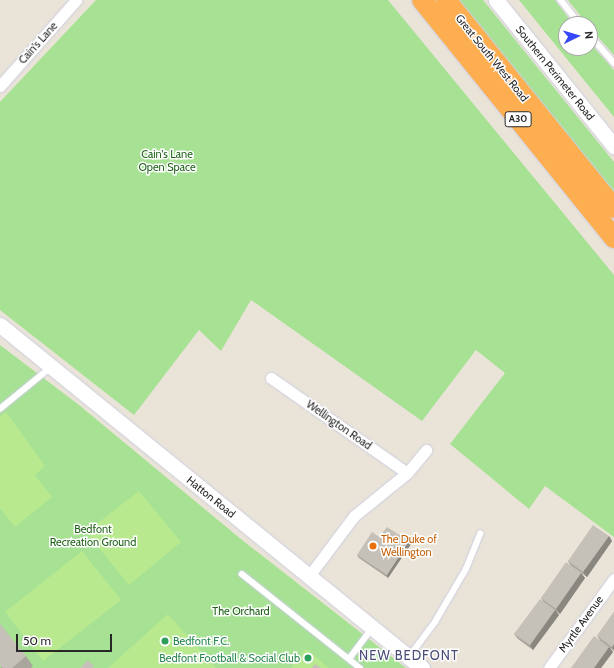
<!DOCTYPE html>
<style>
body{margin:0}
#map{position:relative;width:614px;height:668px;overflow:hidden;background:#eae4d8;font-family:Cabin,sans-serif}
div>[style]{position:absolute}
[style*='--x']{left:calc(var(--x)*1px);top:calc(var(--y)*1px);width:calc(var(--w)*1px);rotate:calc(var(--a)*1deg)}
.green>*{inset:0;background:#a6e194}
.pitch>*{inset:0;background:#b9e98f}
.roads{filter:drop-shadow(0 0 1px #cecfe1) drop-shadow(0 0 1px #cecfe1)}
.lane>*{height:5.5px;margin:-2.75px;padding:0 2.75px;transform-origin:2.75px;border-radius:2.75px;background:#fff}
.street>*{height:11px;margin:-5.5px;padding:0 5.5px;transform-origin:5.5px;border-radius:5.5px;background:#fff}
.secondary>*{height:15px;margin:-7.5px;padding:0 7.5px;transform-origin:7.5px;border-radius:7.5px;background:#fff}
.highway>*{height:20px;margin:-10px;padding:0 10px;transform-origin:10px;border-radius:10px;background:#fdae50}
.wall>*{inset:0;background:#a9a69e}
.shaded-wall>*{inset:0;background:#8a8781}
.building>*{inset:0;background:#c5c1b8}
.dots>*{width:11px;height:11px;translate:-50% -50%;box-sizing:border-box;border:2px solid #fff;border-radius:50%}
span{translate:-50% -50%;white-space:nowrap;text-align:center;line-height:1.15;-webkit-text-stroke:3px #fff;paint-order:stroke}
.shield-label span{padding:1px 3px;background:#fff;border:1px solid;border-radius:3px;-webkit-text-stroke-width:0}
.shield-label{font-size:10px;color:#272727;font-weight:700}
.street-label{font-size:11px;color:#272727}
.park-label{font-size:11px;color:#206319}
.food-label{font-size:11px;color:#c56008}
.left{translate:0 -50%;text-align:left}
.leisure-label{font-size:11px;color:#27864d}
.right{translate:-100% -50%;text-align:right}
.quarter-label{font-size:13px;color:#484c77;letter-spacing:1px}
.north{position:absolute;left:558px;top:16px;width:40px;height:40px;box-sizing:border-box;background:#fff;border:1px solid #a9a9a9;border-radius:50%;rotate:85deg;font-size:11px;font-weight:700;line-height:16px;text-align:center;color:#272727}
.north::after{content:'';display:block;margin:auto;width:14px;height:18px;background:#3646f9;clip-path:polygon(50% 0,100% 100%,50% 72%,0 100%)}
.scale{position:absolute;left:16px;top:634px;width:96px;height:18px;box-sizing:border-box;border:2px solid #272727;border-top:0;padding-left:5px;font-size:12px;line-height:14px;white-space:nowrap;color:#272727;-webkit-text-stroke:3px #fff;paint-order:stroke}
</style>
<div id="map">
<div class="green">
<div style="clip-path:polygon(96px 0,388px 0,614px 275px,614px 537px,545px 486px,529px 509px,450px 444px,505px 373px,476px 350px,422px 421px,251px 300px,221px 351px,199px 330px,134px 415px,0 310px,0 102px)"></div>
<div style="clip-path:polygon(456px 0,483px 0,614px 162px,614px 193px)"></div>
<div style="clip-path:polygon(519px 0,555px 0,573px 24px,566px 24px,566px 48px,590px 48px,590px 43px,614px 70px,614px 117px)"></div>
<div style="clip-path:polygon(568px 0,614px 0,614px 55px,590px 28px,590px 24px,587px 24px)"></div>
<div style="clip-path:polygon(0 345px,79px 405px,242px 540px,406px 668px,0 668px)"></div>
</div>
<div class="pitch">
<div style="clip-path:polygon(6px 412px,45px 466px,35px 475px,52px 497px,15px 527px,0 508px,0 417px)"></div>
<div style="clip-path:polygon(139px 491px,181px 542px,129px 585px,86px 532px)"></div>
<div style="clip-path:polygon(82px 551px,121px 600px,43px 661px,5px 612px)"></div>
<div style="clip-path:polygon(168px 614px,216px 668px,108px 668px)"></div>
<div style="clip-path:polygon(306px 649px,329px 668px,291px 668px)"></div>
</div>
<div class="roads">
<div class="lane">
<div style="--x:561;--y:0;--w:31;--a:52"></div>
<div style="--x:590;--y:35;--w:37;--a:49"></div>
<div style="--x:0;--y:409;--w:65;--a:-39.4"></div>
<div style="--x:242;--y:574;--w:151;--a:38.5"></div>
<div style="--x:409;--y:657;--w:44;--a:-53.4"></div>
<div style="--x:435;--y:622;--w:61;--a:-59.7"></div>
<div style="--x:466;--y:569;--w:38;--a:-68"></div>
<div style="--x:349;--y:659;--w:38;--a:-53"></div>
</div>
<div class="street">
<div style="--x:0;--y:86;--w:115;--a:-48.5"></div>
<div style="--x:271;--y:378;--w:166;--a:34.9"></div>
<div style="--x:309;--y:576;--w:75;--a:-53.1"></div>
<div style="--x:354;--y:516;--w:68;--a:-39.1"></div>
<div style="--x:407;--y:473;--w:30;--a:-50"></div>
<div style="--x:549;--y:668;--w:110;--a:-53.9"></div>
</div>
<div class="secondary">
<div style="--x:496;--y:0;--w:188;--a:51.1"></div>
<div style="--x:0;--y:325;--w:544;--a:39.1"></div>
</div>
<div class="highway">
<div style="--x:422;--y:0;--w:306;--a:51.1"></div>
<div style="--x:446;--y:0;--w:267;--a:51.1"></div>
</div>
</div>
<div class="wall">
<div style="clip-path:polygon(383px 532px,411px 544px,388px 578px,359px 558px,357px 555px,385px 541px,388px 537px,385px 535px)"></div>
<div style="clip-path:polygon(609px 536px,612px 541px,587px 577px,571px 566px,568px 561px)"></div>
<div style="clip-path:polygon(581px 573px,585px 578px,560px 614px,557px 612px,559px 615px,533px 650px,518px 639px,514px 634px,543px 601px,541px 598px)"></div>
<div style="clip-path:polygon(614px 612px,614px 651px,610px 648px,613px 652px,601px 668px,571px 668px,600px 640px,597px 636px)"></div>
<div style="clip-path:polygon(26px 656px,33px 666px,31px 668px,0 668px)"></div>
</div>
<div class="shaded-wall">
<div style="clip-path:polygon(609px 536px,612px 541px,587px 577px,583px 572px)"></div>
<div style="clip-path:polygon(409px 541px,411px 544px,388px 578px,387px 575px)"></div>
<div style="clip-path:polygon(581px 573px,585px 578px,560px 614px,556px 609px)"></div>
<div style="clip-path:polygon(555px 610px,559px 615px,533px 650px,530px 645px)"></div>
<div style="clip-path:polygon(614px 644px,614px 650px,612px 647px)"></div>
<div style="clip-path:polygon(609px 647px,613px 652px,601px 668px,594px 668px)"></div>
</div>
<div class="building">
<div style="clip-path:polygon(593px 525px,609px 536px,583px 572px,568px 561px)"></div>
<div style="clip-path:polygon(387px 527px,409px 541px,387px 575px,357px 555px,372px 532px,385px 541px,388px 536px,383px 532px)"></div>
<div style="clip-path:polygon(566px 562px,581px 573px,556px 609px,541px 598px)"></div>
<div style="clip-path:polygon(540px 599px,555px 610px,530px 645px,514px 634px)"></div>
<div style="clip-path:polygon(614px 612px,614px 644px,612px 647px,597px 636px)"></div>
<div style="clip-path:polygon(0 624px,26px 656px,12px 668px,3px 668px,0 665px)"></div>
<div style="clip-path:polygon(594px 636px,609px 647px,594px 668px,571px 668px)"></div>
<div style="clip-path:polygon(88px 660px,94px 667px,92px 668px,80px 668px)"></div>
<div style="clip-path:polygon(315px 664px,321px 668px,312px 668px)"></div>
</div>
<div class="dots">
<div style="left:373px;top:546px;background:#e8710a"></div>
<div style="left:165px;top:641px;background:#2e9e5b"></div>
<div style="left:308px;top:658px;background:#2e9e5b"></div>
</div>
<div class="shield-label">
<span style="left:518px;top:119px">A30</span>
</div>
<div class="street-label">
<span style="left:38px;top:43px;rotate:-48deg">Cain's Lane</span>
<span style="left:492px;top:58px;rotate:51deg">Great South West Road</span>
<span style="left:555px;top:73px;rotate:51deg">Southern Perimeter Road</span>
<span style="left:339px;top:425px;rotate:35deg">Wellington Road</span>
<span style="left:211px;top:497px;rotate:39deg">Hatton Road</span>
<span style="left:581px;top:624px;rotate:-54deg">Myrtle Avenue</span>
</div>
<div class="park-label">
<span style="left:167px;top:161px">Cain's Lane<br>Open Space</span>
<span style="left:93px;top:536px">Bedfont<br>Recreation Ground</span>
<span style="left:241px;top:611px">The Orchard</span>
</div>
<div class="food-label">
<span class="left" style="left:381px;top:546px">The Duke of<br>Wellington</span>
</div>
<div class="leisure-label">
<span class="left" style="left:173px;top:641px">Bedfont F.C.</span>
<span class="right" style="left:300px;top:658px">Bedfont Football &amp; Social Club</span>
</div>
<div class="quarter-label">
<span style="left:409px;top:655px">NEW BEDFONT</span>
</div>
<div class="north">N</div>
<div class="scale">50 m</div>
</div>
